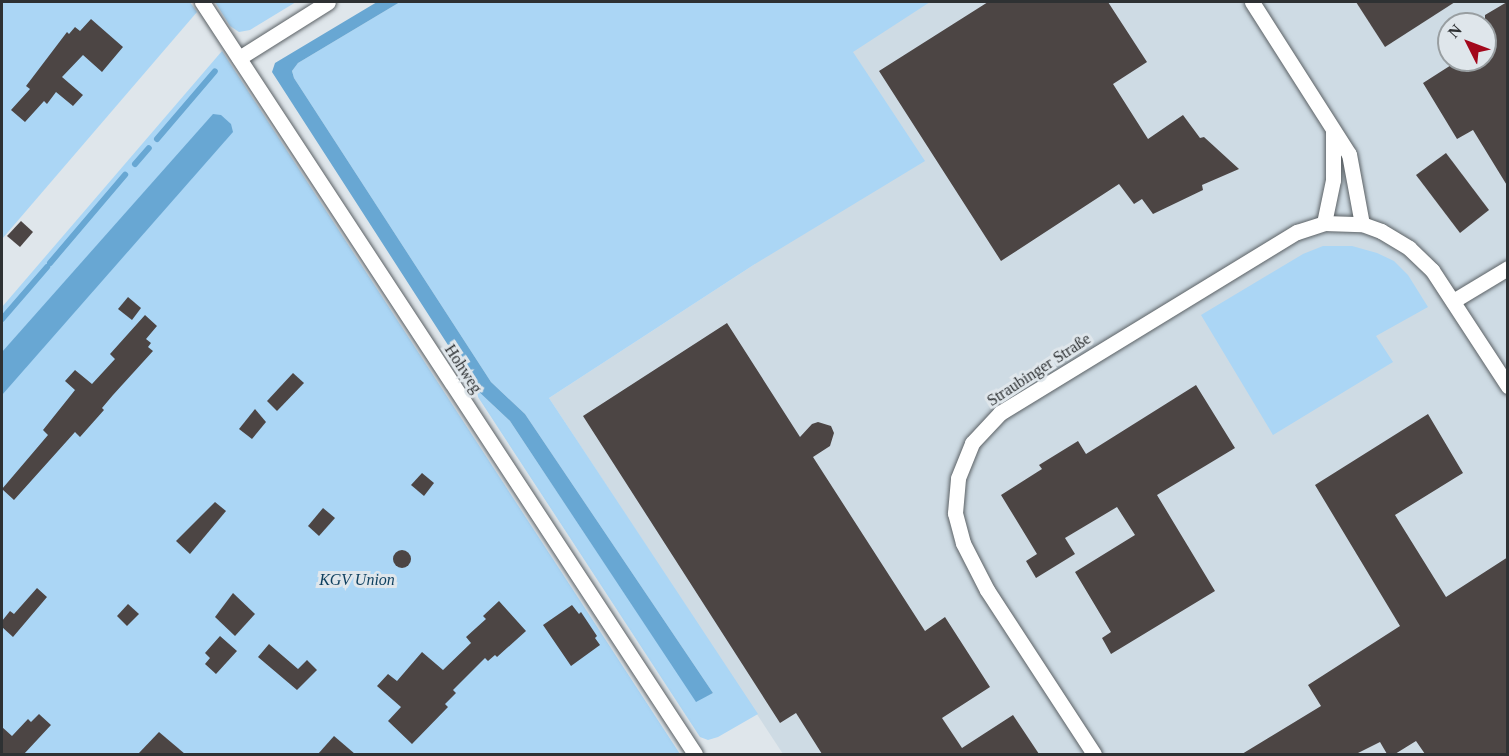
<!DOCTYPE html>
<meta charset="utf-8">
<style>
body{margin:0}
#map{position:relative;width:1509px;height:756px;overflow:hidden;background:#dfe6eb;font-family:Georgia,serif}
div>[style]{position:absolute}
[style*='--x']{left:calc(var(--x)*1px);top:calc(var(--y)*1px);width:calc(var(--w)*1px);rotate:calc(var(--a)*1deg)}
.built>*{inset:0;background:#cedbe4}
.green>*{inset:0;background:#abd6f5}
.water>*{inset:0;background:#68a7d3}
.stream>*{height:6px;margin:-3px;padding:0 3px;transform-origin:3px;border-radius:3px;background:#68a7d3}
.building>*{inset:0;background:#4c4544}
.round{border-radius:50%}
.roads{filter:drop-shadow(0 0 2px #5b6165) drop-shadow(0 0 2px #5b6165)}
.minor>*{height:15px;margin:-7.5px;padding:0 7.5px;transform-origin:7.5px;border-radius:7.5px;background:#fff}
span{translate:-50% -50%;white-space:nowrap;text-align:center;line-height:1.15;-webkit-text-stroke:6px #dfe6eb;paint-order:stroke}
.street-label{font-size:16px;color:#2e3133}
.park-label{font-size:16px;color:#0d3f5e;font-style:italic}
.frame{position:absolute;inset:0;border:3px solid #2e3133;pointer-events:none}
.north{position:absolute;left:1437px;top:12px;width:60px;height:60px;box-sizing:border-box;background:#dfe6eb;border:2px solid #989ea1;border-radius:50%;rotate:312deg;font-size:16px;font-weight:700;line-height:24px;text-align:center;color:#2e3133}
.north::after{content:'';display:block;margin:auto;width:21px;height:27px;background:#a3081c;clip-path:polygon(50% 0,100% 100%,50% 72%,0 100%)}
</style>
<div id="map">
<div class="built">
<div style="clip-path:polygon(evenodd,819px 2px,1507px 2px,1507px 754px,783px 754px,549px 398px,755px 264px,819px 2px,1449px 24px,1485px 24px,1485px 60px,1449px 60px,1449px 24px)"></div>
</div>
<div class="green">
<div style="clip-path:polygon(2px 2px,190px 2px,197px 12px,2px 239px)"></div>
<div style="clip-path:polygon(215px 2px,296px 2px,250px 30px,239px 32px,230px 26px)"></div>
<div style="clip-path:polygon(400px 2px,930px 2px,853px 52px,925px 161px,755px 264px,549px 398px,758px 714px,718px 737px,708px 740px,700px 737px,478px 397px,477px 390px,510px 421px,696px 701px,713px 693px,525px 414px,491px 382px,294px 78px,292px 71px,298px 63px)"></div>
<div style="clip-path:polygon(222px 51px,680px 754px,2px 754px,2px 307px)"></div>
<div style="clip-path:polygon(1323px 246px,1352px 246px,1377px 253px,1394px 261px,1408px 275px,1428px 307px,1376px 336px,1393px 362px,1273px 435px,1201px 315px,1303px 254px)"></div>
</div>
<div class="water">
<div style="clip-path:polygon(377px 2px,400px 2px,298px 63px,292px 71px,294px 78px,491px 382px,525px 414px,713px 693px,696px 702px,510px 421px,477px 390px,272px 72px,275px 63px)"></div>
<div style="clip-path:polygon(213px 114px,221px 115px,231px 124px,233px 132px,2px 395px,2px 352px)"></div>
</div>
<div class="stream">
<div style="--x:157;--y:139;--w:89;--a:-49.5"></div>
<div style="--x:135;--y:164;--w:21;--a:-49"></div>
<div style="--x:50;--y:263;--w:116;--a:-49.6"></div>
<div style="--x:2;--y:319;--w:69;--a:-49.1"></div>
</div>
<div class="building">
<div style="clip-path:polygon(988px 2px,1108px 2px,1147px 62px,1113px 84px,1148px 139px,1183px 115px,1200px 138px,1204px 137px,1239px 169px,1202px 185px,1203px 190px,1153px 214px,1142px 199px,1134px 204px,1119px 184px,1001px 261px,879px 71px)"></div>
<div style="clip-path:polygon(1356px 2px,1455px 2px,1385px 47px)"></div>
<div style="clip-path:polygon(1507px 2px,1508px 2px,1508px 187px,1473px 130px,1457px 139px,1423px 83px,1459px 60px,1485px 60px,1485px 15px)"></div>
<div style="clip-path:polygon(91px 19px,123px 47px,102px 72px,83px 55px,62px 77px,83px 95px,73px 106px,56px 92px,47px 104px,44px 101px,25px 122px,11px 110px,30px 89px,26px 86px,67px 32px,69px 34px,75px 27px,80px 31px)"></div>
<div style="clip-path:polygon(1446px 153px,1489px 210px,1460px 233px,1416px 175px)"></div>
<div style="clip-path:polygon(21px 221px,33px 232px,20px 247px,7px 236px)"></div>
<div style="clip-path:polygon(128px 297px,141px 308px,132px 320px,118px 309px)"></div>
<div style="clip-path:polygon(145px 315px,157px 326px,146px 339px,151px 343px,148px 347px,153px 351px,113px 395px,102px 408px,104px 410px,80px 437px,75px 432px,14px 500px,2px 489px,48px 435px,43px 430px,75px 390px,65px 381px,75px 370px,92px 384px,115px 359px,110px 354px)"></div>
<div style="clip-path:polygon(727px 323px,800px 437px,812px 424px,818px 422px,831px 426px,834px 433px,830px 446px,813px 457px,925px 631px,945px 617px,990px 687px,942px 718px,962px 748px,1013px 715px,1039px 754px,822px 754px,796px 713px,780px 723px,583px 416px)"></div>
<div style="clip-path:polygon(293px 373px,304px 383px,277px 411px,267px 401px)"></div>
<div style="clip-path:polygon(1196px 385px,1235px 448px,1157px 495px,1215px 591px,1111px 654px,1102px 638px,1111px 632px,1075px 572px,1135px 535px,1117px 507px,1065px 538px,1075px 554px,1036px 578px,1026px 561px,1037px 554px,1001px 495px,1042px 469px,1039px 465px,1078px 441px,1086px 454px)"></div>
<div style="clip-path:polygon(255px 409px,266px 422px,252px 439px,239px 429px)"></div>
<div style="clip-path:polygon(1428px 414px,1463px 473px,1395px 515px,1446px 597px,1508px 557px,1508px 754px,1425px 754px,1416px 741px,1395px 754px,1387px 754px,1380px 742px,1356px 754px,1242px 754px,1321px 706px,1308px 685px,1400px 626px,1315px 485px)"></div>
<div style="clip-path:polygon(422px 473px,434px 483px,424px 496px,411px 485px)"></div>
<div style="clip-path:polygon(215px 502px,226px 511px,190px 554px,176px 541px)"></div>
<div style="clip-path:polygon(323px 508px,335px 518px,319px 536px,308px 526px)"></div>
<div class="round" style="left:393px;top:550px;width:18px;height:18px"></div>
<div style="clip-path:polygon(37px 588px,47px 597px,13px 637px,2px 627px,2px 621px,10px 611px,14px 614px)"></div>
<div style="clip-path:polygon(233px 593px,255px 614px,235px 636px,215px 617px)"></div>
<div style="clip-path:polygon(499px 601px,526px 631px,497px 657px,495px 655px,488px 661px,485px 658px,453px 690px,456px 693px,445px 704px,448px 707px,412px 744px,388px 721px,401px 707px,377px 686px,388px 674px,397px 681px,422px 652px,443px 670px,471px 643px,466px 637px,486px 619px,483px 616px)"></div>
<div style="clip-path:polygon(128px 604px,139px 614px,127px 626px,117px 616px)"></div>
<div style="clip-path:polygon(572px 605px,579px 614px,581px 612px,597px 636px,595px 638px,600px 645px,571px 666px,543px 625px)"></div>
<div style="clip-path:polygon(220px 636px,237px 651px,216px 674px,205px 664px,210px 658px,205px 653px)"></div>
<div style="clip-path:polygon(269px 644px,298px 669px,307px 660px,317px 670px,297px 690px,258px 657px)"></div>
<div style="clip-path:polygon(39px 714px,51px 725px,24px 754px,2px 754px,2px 727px,12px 736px,28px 719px,31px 722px)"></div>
<div style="clip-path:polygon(159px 732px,185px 754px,138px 754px)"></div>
<div style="clip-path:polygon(334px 736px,355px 754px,318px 754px)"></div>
</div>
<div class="roads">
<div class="minor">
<div style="--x:202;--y:2;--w:899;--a:56.75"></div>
<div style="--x:1252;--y:2;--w:180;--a:57.5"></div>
<div style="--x:1349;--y:154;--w:71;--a:79.5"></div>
<div style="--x:239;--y:58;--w:105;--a:-32.2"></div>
<div style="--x:1324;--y:223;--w:44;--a:-78.2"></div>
<div style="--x:1333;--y:180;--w:49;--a:-90"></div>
<div style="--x:1453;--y:301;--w:64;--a:-31"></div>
<div style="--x:1094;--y:754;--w:196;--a:-123.1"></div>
<div style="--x:987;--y:590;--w:53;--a:-117.1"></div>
<div style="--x:963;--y:543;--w:31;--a:-105"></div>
<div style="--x:955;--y:513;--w:35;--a:-85"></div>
<div style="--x:958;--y:478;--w:38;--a:-68"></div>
<div style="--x:972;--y:443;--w:41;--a:-47"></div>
<div style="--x:1000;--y:413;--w:348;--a:-31.4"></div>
<div style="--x:1297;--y:232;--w:28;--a:-18"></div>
<div style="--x:1324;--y:223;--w:38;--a:2"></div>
<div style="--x:1362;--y:224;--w:20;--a:20"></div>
<div style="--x:1381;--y:231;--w:33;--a:31"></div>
<div style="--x:1409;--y:248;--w:32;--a:44"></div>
<div style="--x:1432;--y:270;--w:139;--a:56.8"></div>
</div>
</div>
<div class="street-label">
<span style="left:463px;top:369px;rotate:57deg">Hohweg</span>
<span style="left:1039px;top:370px;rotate:-33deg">Straubinger Straße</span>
</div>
<div class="park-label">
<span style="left:357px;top:580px">KGV Union</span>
</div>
<div class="frame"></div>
<div class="north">N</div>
</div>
